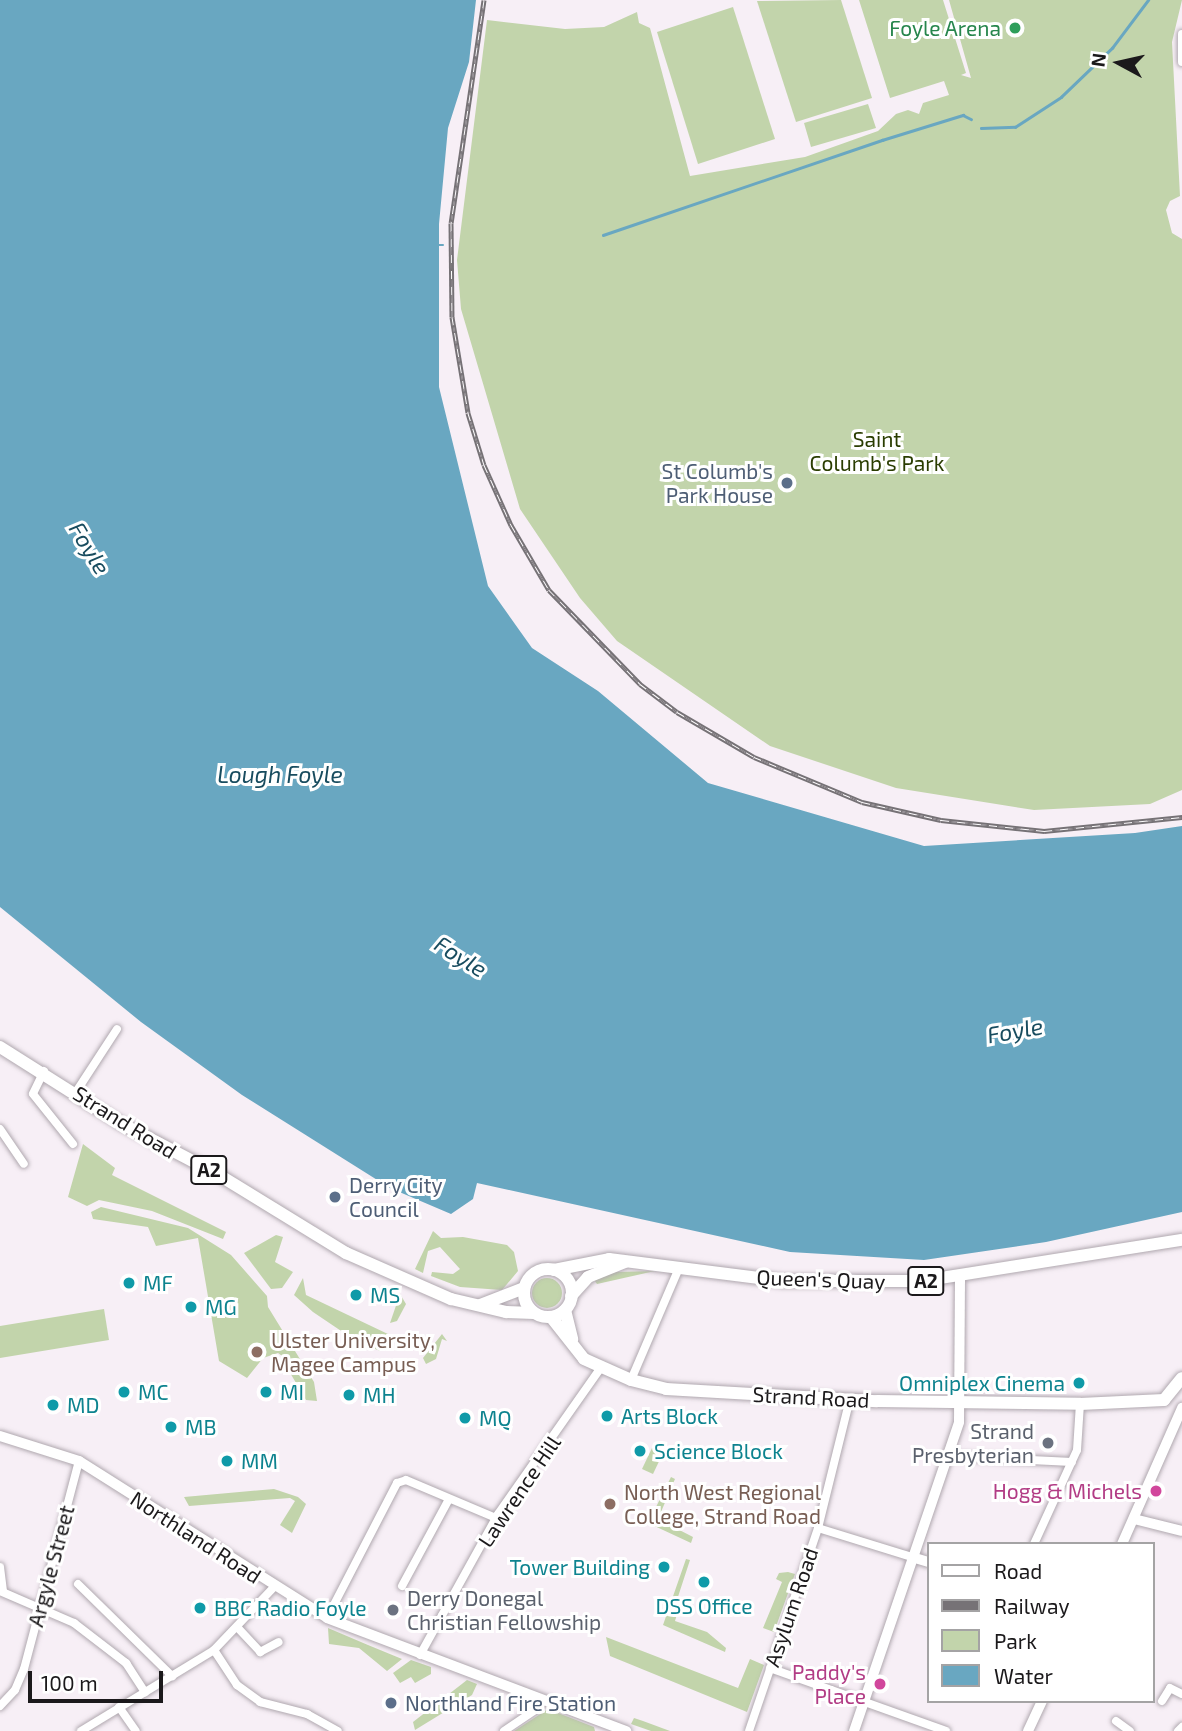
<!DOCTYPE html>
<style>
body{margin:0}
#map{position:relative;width:1182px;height:1731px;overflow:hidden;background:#f7eff6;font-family:"Exo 2",sans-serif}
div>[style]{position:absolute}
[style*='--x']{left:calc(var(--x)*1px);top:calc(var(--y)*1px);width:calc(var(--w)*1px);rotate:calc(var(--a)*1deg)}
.green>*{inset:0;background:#c2d4ab}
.round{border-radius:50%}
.water>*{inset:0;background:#69a7c1}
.stream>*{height:2.5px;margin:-1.25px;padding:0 1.25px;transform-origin:1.25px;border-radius:1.25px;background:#69a7c1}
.roads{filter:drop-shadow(0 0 2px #b0a8af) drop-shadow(0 0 2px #b0a8af)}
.minor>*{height:8px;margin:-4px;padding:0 4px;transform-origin:4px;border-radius:4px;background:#fff}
.tertiary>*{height:10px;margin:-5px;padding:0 5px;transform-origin:5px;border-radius:5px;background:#fff}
.secondary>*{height:10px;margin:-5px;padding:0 5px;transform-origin:5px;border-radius:5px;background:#fff}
.primary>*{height:12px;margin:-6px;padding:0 6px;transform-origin:6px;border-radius:6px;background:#fff}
.trunk>*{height:12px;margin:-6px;padding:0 6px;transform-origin:6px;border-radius:6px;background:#fff}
.trunk>.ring{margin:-6px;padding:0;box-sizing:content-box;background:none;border:12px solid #fff;border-radius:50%}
.rail>*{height:5px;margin-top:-2.5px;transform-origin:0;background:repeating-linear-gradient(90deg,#fff 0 8px,#767276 0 16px);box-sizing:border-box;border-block:2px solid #767276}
.dots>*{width:19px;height:19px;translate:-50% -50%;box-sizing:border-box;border:4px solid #fff;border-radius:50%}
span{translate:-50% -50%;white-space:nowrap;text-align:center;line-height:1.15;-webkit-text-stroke:6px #fff;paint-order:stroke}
.shield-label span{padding:2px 5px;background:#fff;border:2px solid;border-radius:5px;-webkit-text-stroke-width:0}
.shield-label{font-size:19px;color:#1b191b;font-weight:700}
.leisure-label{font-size:21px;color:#27864d}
.right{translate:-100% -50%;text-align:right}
.park-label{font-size:21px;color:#2a3d01}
.service-label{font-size:21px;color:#4e5e75}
.left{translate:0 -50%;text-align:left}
.street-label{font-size:21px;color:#1b191b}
.culture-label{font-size:21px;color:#0d838f}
.education-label{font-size:21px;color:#785e54}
.worship-label{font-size:21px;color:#5b616d}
.hotel-label{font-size:21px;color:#b23c85}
.water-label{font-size:23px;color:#184c5f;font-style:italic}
.legend{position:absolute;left:927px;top:1542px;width:228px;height:161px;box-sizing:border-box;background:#fff;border:2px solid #a4a3a4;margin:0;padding:9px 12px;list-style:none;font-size:21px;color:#1b191b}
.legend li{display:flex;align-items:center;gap:14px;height:35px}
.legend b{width:35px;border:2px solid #a4a3a4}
.north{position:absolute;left:1084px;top:28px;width:70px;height:70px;-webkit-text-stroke:5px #fff;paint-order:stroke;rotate:278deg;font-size:19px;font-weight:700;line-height:28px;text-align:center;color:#1b191b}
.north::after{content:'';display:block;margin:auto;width:24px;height:32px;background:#1b191b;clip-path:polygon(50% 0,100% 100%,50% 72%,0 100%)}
.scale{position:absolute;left:28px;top:1671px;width:135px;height:32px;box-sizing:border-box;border:4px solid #1b191b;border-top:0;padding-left:9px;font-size:21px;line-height:24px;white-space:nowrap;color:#1b191b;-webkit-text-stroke:5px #fff;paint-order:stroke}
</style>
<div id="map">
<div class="green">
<div style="clip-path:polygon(841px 0,872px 98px,796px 122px,757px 1px)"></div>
<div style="clip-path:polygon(859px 0,943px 0,966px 73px,961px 75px,971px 78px,949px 0,1182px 0,1172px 42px,1180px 196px,1170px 201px,1166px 210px,1172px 233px,1182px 239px,1182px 790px,1150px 804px,1034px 810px,896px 788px,770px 746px,617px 641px,580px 598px,520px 509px,461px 309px,457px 260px,487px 20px,565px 29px,604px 27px,637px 12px,639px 23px,650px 28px,690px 176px,805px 157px,878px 131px,896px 114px,908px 110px,919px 114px,923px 103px,949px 95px,944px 81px,890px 98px)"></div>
<div style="clip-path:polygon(733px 7px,775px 139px,698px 164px,657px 32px)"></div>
<div style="clip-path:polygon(868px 104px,876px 128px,811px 147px,804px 123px)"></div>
<div style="clip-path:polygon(83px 1144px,115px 1168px,112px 1175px,226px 1232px,223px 1239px,152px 1211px,99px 1200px,87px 1206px,68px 1197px)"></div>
<div style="clip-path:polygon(101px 1207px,188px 1228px,231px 1255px,267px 1296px,268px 1307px,314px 1382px,317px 1401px,306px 1400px,289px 1371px,293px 1364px,278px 1353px,263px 1358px,247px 1378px,219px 1361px,198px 1238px,156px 1246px,148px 1227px,93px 1219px,91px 1212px)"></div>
<div style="clip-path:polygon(433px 1231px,441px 1238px,463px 1237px,507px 1245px,514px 1252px,518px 1271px,502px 1290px,460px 1287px,431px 1276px,432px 1272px,453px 1274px,460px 1269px,440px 1247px,428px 1251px,423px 1273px,415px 1269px)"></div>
<div style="clip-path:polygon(276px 1235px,283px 1237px,275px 1262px,293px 1272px,282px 1288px,271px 1289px,244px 1253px)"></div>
<div style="clip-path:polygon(655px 1271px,597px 1284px,594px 1280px,615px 1272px)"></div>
<div class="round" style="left:532px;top:1278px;width:30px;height:30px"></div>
<div style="clip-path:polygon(303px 1278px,306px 1295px,390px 1335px,393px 1340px,389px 1347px,380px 1351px,356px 1341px,313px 1312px,294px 1295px)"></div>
<div style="clip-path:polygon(400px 1294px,406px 1304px,397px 1321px,390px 1323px)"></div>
<div style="clip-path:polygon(104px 1309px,109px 1340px,0 1358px,0 1326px)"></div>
<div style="clip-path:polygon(442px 1334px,447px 1341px,442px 1339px,436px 1359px,426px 1364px,423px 1358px)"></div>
<div style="clip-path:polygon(652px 1448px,663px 1453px,653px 1474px,642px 1469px)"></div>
<div style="clip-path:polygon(671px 1477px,675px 1479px,658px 1519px,693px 1537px,691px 1543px,648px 1523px)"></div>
<div style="clip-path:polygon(274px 1489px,298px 1497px,306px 1504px,292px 1533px,280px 1525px,295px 1501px,290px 1498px,189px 1506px,184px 1497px)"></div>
<div style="clip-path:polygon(686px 1559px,690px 1560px,674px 1609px,678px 1611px,675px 1621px,707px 1632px,726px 1648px,725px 1652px,663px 1625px)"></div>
<div style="clip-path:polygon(788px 1572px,795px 1574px,774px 1632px,763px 1628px,782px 1582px,776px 1579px,779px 1573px)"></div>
<div style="clip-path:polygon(328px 1628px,368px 1645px,402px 1659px,387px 1671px,359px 1648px,329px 1644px)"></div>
<div style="clip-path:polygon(606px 1637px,738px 1688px,750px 1659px,764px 1665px,747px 1712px,610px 1656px)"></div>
<div style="clip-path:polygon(411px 1660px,431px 1667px,431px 1674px,415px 1683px,411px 1677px,400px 1683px,393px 1673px)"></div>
<div style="clip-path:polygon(467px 1680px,477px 1684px,472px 1695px,415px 1730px,413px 1722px)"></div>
<div style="clip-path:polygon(548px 1709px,594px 1727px,595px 1731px,514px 1731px)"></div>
<div style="clip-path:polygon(634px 1718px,643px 1721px,670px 1731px,651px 1731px,631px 1724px)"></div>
</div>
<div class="water">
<div style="clip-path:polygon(0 0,476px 0,469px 62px,448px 128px,439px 224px,439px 387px,488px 586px,532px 648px,598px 691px,708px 783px,924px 846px,1135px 833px,1182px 826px,1182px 1212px,1046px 1242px,924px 1260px,790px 1252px,477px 1183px,473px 1199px,451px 1214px,390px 1188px,242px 1095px,141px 1022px,0 907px)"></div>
</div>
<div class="stream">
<div style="--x:981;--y:128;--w:34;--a:-2"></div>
<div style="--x:1015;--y:127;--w:55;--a:-33.1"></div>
<div style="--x:1061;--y:97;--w:71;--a:-43.9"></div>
<div style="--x:1112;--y:48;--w:60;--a:-53.1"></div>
<div style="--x:603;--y:235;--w:295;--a:-18.8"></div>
<div style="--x:882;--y:140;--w:85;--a:-17.2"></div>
<div style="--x:963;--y:115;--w:9;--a:27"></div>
<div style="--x:439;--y:245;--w:4;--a:0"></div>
</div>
<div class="roads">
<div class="minor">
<div style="--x:1182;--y:34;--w:28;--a:90"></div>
<div style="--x:44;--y:1071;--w:25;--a:116"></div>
<div style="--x:33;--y:1094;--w:64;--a:51.3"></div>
<div style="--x:76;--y:1092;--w:75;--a:-56.9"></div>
<div style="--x:0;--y:1129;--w:42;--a:55.6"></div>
<div style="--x:631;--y:1380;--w:122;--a:-66.8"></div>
<div style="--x:949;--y:1456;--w:123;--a:2.8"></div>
<div style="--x:818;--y:1528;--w:102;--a:17.2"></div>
<div style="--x:1034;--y:1544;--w:103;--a:-65.4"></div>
<div style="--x:1077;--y:1450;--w:46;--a:-86.3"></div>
<div style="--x:0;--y:1567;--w:24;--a:83"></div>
<div style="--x:78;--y:1584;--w:132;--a:44.4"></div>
<div style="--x:402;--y:1586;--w:99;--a:-61.6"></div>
<div style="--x:0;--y:1591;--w:81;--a:23.4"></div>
<div style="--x:74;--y:1623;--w:66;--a:37.6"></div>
<div style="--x:126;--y:1663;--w:35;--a:57"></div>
<div style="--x:327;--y:1618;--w:152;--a:-62.6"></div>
<div style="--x:397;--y:1483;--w:9;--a:-18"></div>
<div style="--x:406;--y:1480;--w:98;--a:22.9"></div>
<div style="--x:238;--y:1628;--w:33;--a:47"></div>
<div style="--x:260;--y:1652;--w:21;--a:-28"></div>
<div style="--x:214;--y:1650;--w:42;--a:56.7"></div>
<div style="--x:237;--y:1685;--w:29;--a:36"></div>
<div style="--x:260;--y:1702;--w:49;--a:14.3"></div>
<div style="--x:307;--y:1714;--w:35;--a:29"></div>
<div style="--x:420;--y:1655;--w:161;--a:-61"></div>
<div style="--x:498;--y:1514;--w:181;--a:-54.9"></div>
<div style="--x:770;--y:1668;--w:187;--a:19.7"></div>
<div style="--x:1162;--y:1701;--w:15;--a:-58"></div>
<div style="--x:1170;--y:1688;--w:13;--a:27"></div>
<div style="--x:0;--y:1706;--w:22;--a:-47"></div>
<div style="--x:15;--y:1690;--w:23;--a:-67"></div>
<div style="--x:24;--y:1669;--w:215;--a:-75.2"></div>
<div style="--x:119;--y:1707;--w:29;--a:55"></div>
<div style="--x:1116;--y:1721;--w:17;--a:36"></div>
<div style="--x:81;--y:1731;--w:156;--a:-31.3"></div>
<div style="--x:214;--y:1650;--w:86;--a:-46.4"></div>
<div style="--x:504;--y:1731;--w:40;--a:-34"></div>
<div style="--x:537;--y:1709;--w:10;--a:-66"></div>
<div style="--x:749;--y:1731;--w:214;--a:-71.2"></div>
<div style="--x:818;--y:1528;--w:133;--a:-76.1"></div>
<div style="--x:1178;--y:1731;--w:6;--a:-45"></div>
</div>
<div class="tertiary">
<div style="--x:915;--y:1558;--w:14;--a:17"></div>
</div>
<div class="secondary">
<div style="--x:0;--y:1436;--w:83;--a:17.6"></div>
<div style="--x:79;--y:1461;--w:294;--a:32.3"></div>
<div style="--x:327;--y:1618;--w:320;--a:20.7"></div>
<div style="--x:1134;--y:1519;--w:49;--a:14"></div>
<div style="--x:1122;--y:1544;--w:149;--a:-66.2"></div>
<div style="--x:854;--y:1731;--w:326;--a:-71.2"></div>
<div style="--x:959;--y:1422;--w:145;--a:-89.6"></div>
<div style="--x:1028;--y:1731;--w:33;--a:-65"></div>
</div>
<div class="primary">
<div style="--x:565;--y:1310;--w:30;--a:76"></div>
<div style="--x:551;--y:1317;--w:53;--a:51.8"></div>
<div style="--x:584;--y:1359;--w:51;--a:24.1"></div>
<div style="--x:631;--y:1380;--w:36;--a:14"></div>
<div style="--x:666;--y:1389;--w:211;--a:3.3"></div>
<div style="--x:877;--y:1401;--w:203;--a:0.8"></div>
<div style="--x:1080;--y:1404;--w:84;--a:-2.7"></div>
<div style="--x:1164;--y:1400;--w:28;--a:-51"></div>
</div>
<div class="trunk">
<div style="--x:0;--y:1047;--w:144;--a:32.3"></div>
<div style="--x:122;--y:1124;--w:110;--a:27.7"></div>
<div style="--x:219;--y:1175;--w:149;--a:31.6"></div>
<div style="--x:346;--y:1253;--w:115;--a:23.7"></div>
<div style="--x:451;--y:1299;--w:57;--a:13.3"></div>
<div style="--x:506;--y:1312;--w:28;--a:2"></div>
<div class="ring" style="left:524px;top:1269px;width:36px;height:36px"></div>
<div style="--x:554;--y:1270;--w:56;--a:-11.3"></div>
<div style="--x:609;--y:1259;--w:175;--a:7.2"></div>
<div style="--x:783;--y:1281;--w:139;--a:0"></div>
<div style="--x:922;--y:1281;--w:263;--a:-9"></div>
<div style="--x:571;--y:1296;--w:25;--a:-48"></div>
<div style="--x:588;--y:1277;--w:40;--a:-22"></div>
<div style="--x:480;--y:1305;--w:47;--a:-21.1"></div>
</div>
</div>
<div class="rail">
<div style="--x:484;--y:0;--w:225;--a:98.4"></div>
<div style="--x:451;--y:223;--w:94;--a:89.4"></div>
<div style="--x:452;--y:317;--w:97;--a:80.5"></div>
<div style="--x:468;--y:413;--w:54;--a:72.9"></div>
<div style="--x:484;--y:465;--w:66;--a:65.8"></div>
<div style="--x:511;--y:525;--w:75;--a:59.7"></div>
<div style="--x:549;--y:590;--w:131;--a:45.9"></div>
<div style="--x:640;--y:684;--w:46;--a:37.1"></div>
<div style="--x:677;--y:712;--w:89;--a:30.3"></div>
<div style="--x:754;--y:757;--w:117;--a:22.6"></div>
<div style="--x:862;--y:802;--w:81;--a:12.8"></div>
<div style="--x:941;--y:820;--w:104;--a:6.1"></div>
<div style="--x:1044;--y:831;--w:139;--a:-5.8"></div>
</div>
<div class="dots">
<div style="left:1015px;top:28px;background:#2e9e5b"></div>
<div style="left:787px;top:483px;background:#5c6f8a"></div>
<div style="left:335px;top:1197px;background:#5c6f8a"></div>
<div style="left:129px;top:1283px;background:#0f9aa8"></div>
<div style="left:356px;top:1295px;background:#0f9aa8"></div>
<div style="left:191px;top:1307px;background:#0f9aa8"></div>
<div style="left:257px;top:1352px;background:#8d6e63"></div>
<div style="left:1079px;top:1383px;background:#0f9aa8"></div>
<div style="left:124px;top:1392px;background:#0f9aa8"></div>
<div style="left:266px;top:1392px;background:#0f9aa8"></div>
<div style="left:349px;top:1395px;background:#0f9aa8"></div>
<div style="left:53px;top:1405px;background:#0f9aa8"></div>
<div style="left:607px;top:1416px;background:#0f9aa8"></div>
<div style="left:465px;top:1418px;background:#0f9aa8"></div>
<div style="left:171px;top:1427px;background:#0f9aa8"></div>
<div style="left:1048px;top:1443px;background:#6b7280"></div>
<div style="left:640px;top:1451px;background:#0f9aa8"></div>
<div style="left:227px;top:1461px;background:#0f9aa8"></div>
<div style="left:1156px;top:1491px;background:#d1479c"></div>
<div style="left:610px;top:1504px;background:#8d6e63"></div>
<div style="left:664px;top:1567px;background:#0f9aa8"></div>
<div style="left:704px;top:1582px;background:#0f9aa8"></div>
<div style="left:200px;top:1608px;background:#0f9aa8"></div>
<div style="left:393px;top:1610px;background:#6b7280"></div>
<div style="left:880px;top:1684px;background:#d1479c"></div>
<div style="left:391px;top:1703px;background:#5c6f8a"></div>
</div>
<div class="shield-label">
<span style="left:209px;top:1170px">A2</span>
<span style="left:926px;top:1281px">A2</span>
</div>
<div class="leisure-label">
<span class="right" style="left:1001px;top:28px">Foyle Arena</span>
</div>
<div class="park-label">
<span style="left:877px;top:451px">Saint<br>Columb's Park</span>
</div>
<div class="service-label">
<span class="right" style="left:773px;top:483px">St Columb's<br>Park House</span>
<span class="left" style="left:349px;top:1197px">Derry City<br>Council</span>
<span class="left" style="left:405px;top:1703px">Northland Fire Station</span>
</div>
<div class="street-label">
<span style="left:125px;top:1122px;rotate:32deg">Strand Road</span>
<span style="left:821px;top:1279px;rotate:2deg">Queen's Quay</span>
<span style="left:811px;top:1397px;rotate:3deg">Strand Road</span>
<span style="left:519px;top:1491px;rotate:-56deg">Lawrence Hill</span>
<span style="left:196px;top:1537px;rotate:33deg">Northland Road</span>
<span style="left:51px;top:1566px;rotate:-75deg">Argyle Street</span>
<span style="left:791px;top:1607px;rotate:-71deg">Asylum Road</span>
</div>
<div class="culture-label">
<span class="left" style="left:143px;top:1283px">MF</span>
<span class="left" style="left:370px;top:1295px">MS</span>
<span class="left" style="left:205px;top:1307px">MG</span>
<span class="right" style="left:1065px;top:1383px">Omniplex Cinema</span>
<span class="left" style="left:138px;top:1392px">MC</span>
<span class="left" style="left:280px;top:1392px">MI</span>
<span class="left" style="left:363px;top:1395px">MH</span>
<span class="left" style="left:67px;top:1405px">MD</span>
<span class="left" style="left:621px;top:1416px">Arts Block</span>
<span class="left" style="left:479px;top:1418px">MQ</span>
<span class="left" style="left:185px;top:1427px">MB</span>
<span class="left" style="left:654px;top:1451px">Science Block</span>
<span class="left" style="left:241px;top:1461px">MM</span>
<span class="right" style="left:650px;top:1567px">Tower Building</span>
<span style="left:704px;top:1606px">DSS Office</span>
<span class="left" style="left:214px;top:1608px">BBC Radio Foyle</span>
</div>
<div class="education-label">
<span class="left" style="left:271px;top:1352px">Ulster University,<br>Magee Campus</span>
<span class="left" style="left:624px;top:1504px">North West Regional<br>College, Strand Road</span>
</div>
<div class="worship-label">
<span class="right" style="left:1034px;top:1443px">Strand<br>Presbyterian</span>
<span class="left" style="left:407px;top:1610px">Derry Donegal<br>Christian Fellowship</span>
</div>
<div class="hotel-label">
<span class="right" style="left:1142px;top:1491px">Hogg &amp; Michels</span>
<span class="right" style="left:866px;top:1684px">Paddy's<br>Place</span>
</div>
<div class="water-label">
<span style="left:90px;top:548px;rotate:59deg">Foyle</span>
<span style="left:280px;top:774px">Lough Foyle</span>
<span style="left:461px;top:956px;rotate:32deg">Foyle</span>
<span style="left:1015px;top:1030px;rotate:-10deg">Foyle</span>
</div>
<ul class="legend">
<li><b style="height:9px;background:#fff"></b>Road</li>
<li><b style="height:9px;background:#767276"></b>Railway</li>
<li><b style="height:19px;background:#c2d4ab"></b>Park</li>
<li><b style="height:19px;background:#69a7c1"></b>Water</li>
</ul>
<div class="north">N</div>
<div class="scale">100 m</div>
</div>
